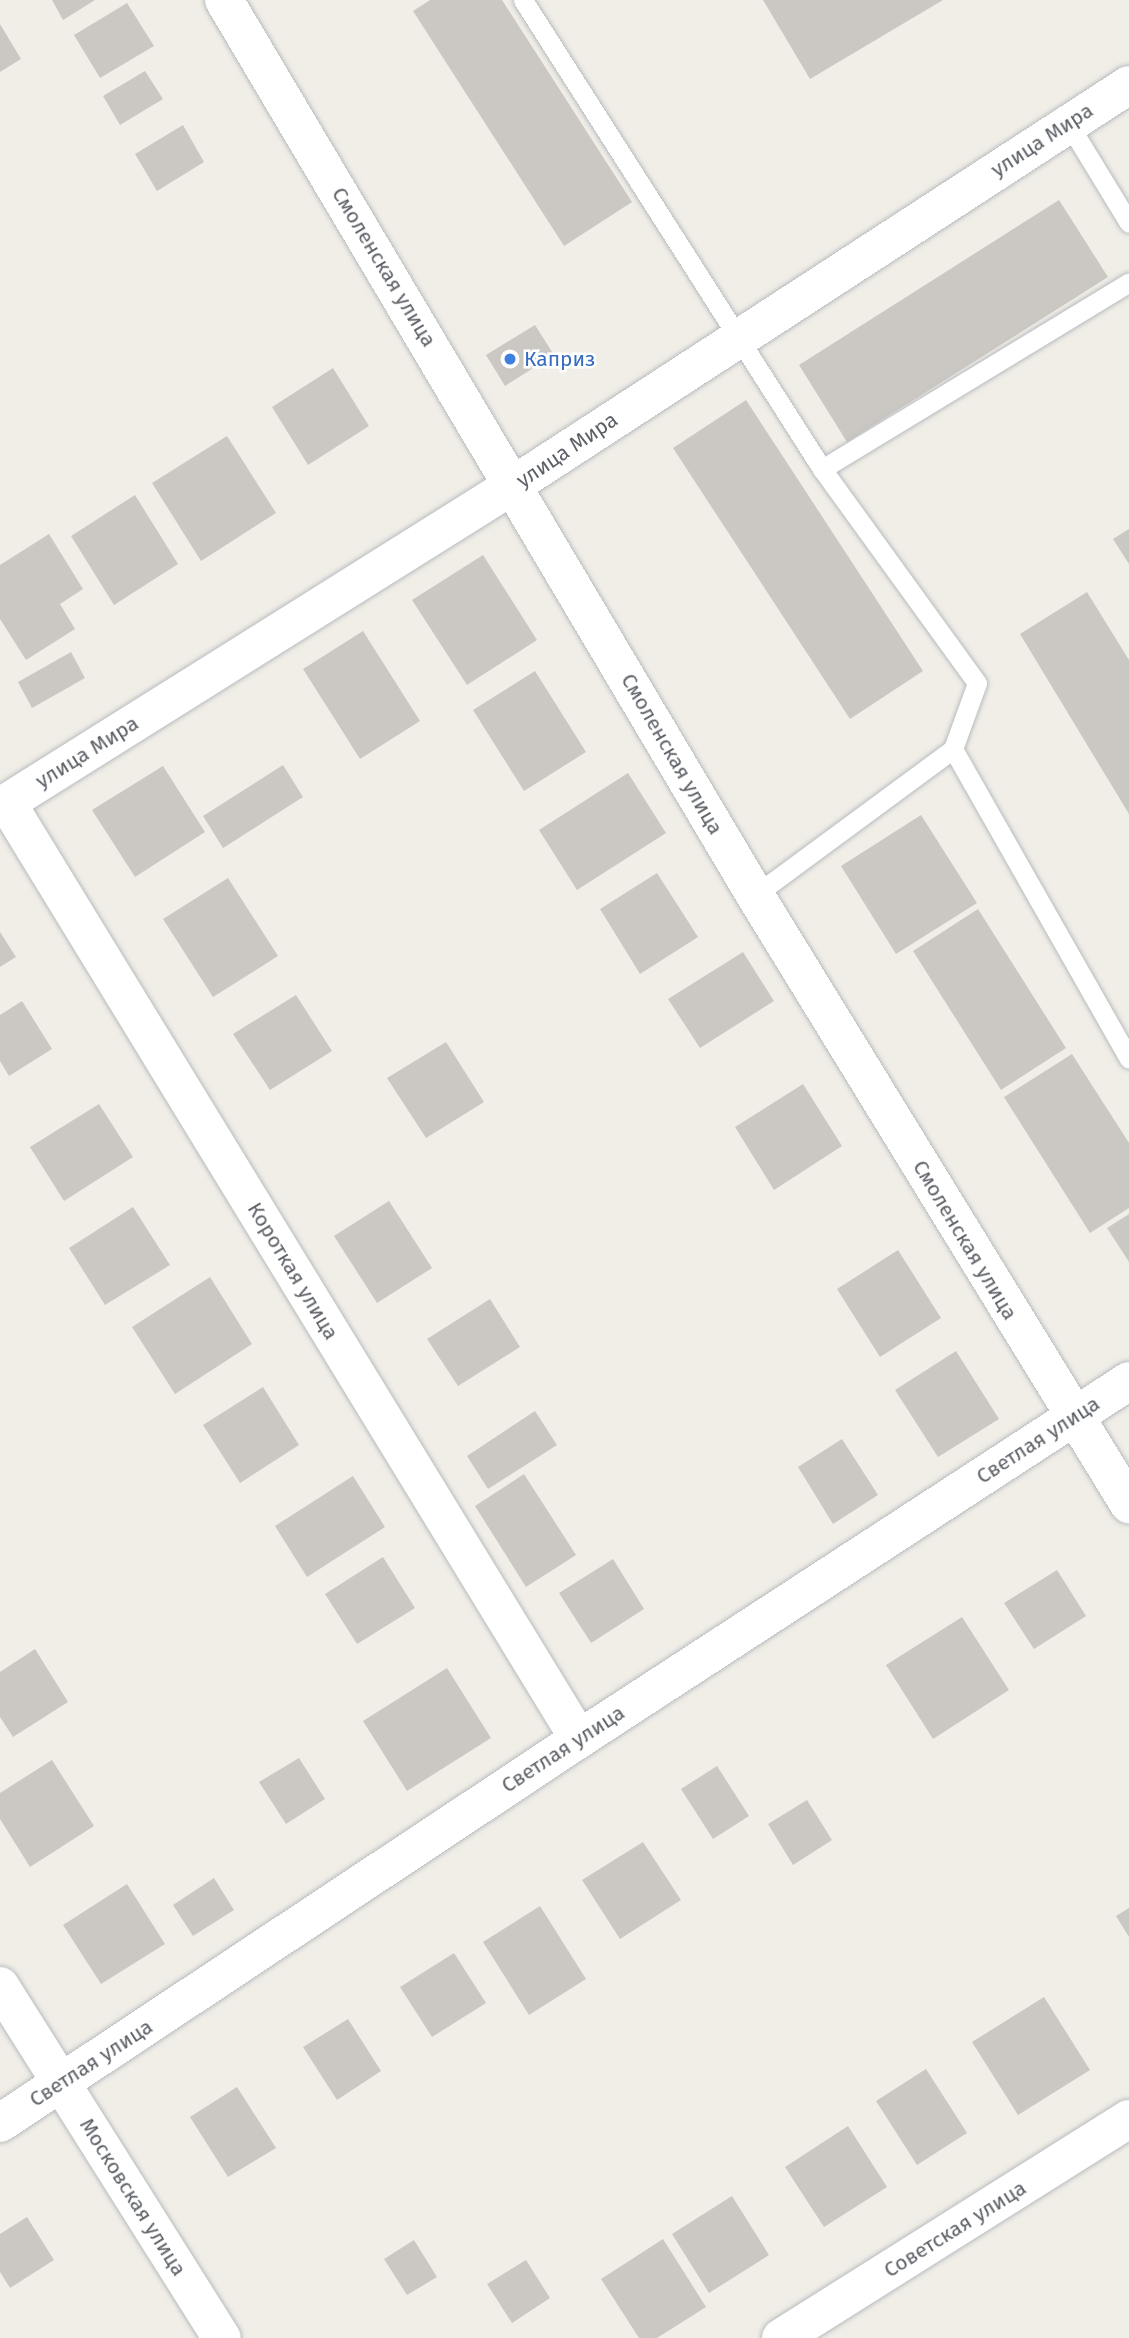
<!DOCTYPE html>
<meta charset="utf-8">
<style>
body{margin:0}
#map{position:relative;width:1129px;height:2338px;overflow:hidden;background:#f0eee6;font-family:"Fira Sans",sans-serif}
div>[style]{position:absolute}
[style*='--x']{left:calc(var(--x)*1px);top:calc(var(--y)*1px);width:calc(var(--w)*1px);rotate:calc(var(--a)*1deg)}
.building>*{inset:0;background:#cbc8c3}
.roads{filter:drop-shadow(0 0 2px #b8bbc0) drop-shadow(0 0 2px #b8bbc0)}
.service>*{height:19px;margin:-9.5px;padding:0 9.5px;transform-origin:9.5px;border-radius:9.5px;background:#fff}
.minor>*{height:38px;margin:-19px;padding:0 19px;transform-origin:19px;border-radius:19px;background:#fff}
.tertiary>*{height:38px;margin:-19px;padding:0 19px;transform-origin:19px;border-radius:19px;background:#fff}
.dots>*{width:19px;height:19px;translate:-50% -50%;box-sizing:border-box;border:4px solid #fff;border-radius:50%}
span{translate:-50% -50%;white-space:nowrap;text-align:center;line-height:1.15;-webkit-text-stroke:5px #fff;paint-order:stroke}
.street-label{font-size:21px;color:#5d6167}
.shop-label{font-size:21px;color:#366cbe}
.left{translate:0 -50%;text-align:left}
</style>
<div id="map">
<div class="building">
<div style="clip-path:polygon(52px 0,95px 0,63px 20px)"></div>
<div style="clip-path:polygon(430px 0,502px 0,632px 202px,564px 246px,413px 11px)"></div>
<div style="clip-path:polygon(763px 0,943px 0,810px 79px)"></div>
<div style="clip-path:polygon(127px 3px,154px 46px,100px 78px,74px 35px)"></div>
<div style="clip-path:polygon(0 24px,21px 59px,0 72px)"></div>
<div style="clip-path:polygon(145px 71px,163px 99px,120px 125px,103px 96px)"></div>
<div style="clip-path:polygon(183px 125px,204px 162px,157px 191px,135px 154px)"></div>
<div style="clip-path:polygon(1059px 200px,1108px 277px,847px 442px,799px 365px)"></div>
<div style="clip-path:polygon(535px 325px,554px 355px,505px 386px,486px 355px)"></div>
<div style="clip-path:polygon(333px 368px,369px 426px,308px 465px,272px 407px)"></div>
<div style="clip-path:polygon(746px 400px,923px 671px,850px 719px,673px 448px)"></div>
<div style="clip-path:polygon(227px 436px,276px 513px,201px 561px,152px 483px)"></div>
<div style="clip-path:polygon(135px 495px,178px 564px,114px 605px,71px 536px)"></div>
<div style="clip-path:polygon(1129px 529px,1129px 564px,1113px 539px)"></div>
<div style="clip-path:polygon(49px 534px,83px 589px,60px 604px,75px 629px,26px 660px,0 619px,0 565px)"></div>
<div style="clip-path:polygon(483px 555px,537px 640px,467px 685px,412px 600px)"></div>
<div style="clip-path:polygon(1087px 592px,1129px 660px,1129px 814px,1020px 634px)"></div>
<div style="clip-path:polygon(363px 631px,420px 721px,360px 759px,303px 669px)"></div>
<div style="clip-path:polygon(71px 652px,85px 678px,32px 708px,18px 682px)"></div>
<div style="clip-path:polygon(535px 671px,586px 752px,524px 791px,473px 710px)"></div>
<div style="clip-path:polygon(283px 765px,303px 797px,223px 848px,203px 816px)"></div>
<div style="clip-path:polygon(163px 766px,205px 832px,135px 877px,92px 810px)"></div>
<div style="clip-path:polygon(628px 773px,666px 833px,577px 890px,539px 830px)"></div>
<div style="clip-path:polygon(921px 815px,977px 903px,896px 954px,841px 866px)"></div>
<div style="clip-path:polygon(657px 873px,698px 937px,640px 974px,600px 909px)"></div>
<div style="clip-path:polygon(228px 878px,278px 956px,213px 997px,163px 919px)"></div>
<div style="clip-path:polygon(978px 909px,1066px 1048px,1001px 1090px,913px 951px)"></div>
<div style="clip-path:polygon(0 932px,16px 957px,0 967px)"></div>
<div style="clip-path:polygon(743px 952px,774px 1001px,700px 1048px,668px 999px)"></div>
<div style="clip-path:polygon(296px 995px,332px 1051px,270px 1090px,233px 1034px)"></div>
<div style="clip-path:polygon(22px 1001px,52px 1049px,9px 1076px,0 1061px,0 1015px)"></div>
<div style="clip-path:polygon(446px 1042px,484px 1102px,426px 1138px,387px 1078px)"></div>
<div style="clip-path:polygon(1072px 1054px,1129px 1143px,1129px 1208px,1090px 1233px,1004px 1097px)"></div>
<div style="clip-path:polygon(803px 1084px,842px 1146px,774px 1190px,735px 1127px)"></div>
<div style="clip-path:polygon(99px 1104px,133px 1157px,64px 1201px,30px 1147px)"></div>
<div style="clip-path:polygon(389px 1201px,432px 1268px,377px 1303px,334px 1236px)"></div>
<div style="clip-path:polygon(133px 1207px,170px 1265px,105px 1305px,69px 1248px)"></div>
<div style="clip-path:polygon(1129px 1214px,1129px 1262px,1107px 1228px)"></div>
<div style="clip-path:polygon(898px 1250px,941px 1318px,880px 1357px,837px 1289px)"></div>
<div style="clip-path:polygon(210px 1277px,252px 1344px,175px 1394px,132px 1327px)"></div>
<div style="clip-path:polygon(490px 1299px,520px 1347px,458px 1386px,427px 1339px)"></div>
<div style="clip-path:polygon(956px 1351px,999px 1419px,938px 1457px,895px 1390px)"></div>
<div style="clip-path:polygon(263px 1387px,299px 1445px,240px 1483px,203px 1425px)"></div>
<div style="clip-path:polygon(535px 1411px,557px 1445px,488px 1489px,467px 1456px)"></div>
<div style="clip-path:polygon(842px 1439px,878px 1495px,833px 1524px,798px 1467px)"></div>
<div style="clip-path:polygon(524px 1474px,576px 1555px,526px 1587px,475px 1506px)"></div>
<div style="clip-path:polygon(353px 1476px,385px 1527px,307px 1577px,275px 1526px)"></div>
<div style="clip-path:polygon(383px 1557px,415px 1608px,357px 1644px,325px 1594px)"></div>
<div style="clip-path:polygon(613px 1559px,644px 1609px,591px 1643px,559px 1593px)"></div>
<div style="clip-path:polygon(1057px 1570px,1086px 1616px,1034px 1649px,1004px 1603px)"></div>
<div style="clip-path:polygon(962px 1617px,1009px 1690px,933px 1739px,886px 1665px)"></div>
<div style="clip-path:polygon(35px 1649px,68px 1702px,13px 1737px,0 1717px,0 1672px)"></div>
<div style="clip-path:polygon(447px 1668px,491px 1738px,407px 1791px,363px 1721px)"></div>
<div style="clip-path:polygon(299px 1758px,325px 1799px,286px 1824px,259px 1782px)"></div>
<div style="clip-path:polygon(52px 1760px,94px 1826px,30px 1867px,0 1819px,0 1793px)"></div>
<div style="clip-path:polygon(717px 1766px,749px 1816px,713px 1839px,681px 1789px)"></div>
<div style="clip-path:polygon(807px 1800px,832px 1840px,793px 1865px,768px 1824px)"></div>
<div style="clip-path:polygon(643px 1842px,681px 1900px,620px 1939px,582px 1880px)"></div>
<div style="clip-path:polygon(214px 1878px,234px 1910px,193px 1936px,173px 1905px)"></div>
<div style="clip-path:polygon(127px 1884px,165px 1944px,101px 1984px,63px 1925px)"></div>
<div style="clip-path:polygon(540px 1906px,586px 1979px,529px 2015px,483px 1942px)"></div>
<div style="clip-path:polygon(1129px 1908px,1129px 1937px,1116px 1916px)"></div>
<div style="clip-path:polygon(454px 1953px,486px 2003px,432px 2037px,400px 1987px)"></div>
<div style="clip-path:polygon(1044px 1997px,1090px 2070px,1018px 2115px,972px 2042px)"></div>
<div style="clip-path:polygon(348px 2019px,381px 2071px,337px 2100px,303px 2047px)"></div>
<div style="clip-path:polygon(926px 2069px,967px 2133px,917px 2165px,876px 2101px)"></div>
<div style="clip-path:polygon(237px 2087px,276px 2148px,228px 2177px,190px 2117px)"></div>
<div style="clip-path:polygon(848px 2126px,887px 2187px,824px 2227px,785px 2167px)"></div>
<div style="clip-path:polygon(732px 2196px,769px 2255px,709px 2293px,672px 2234px)"></div>
<div style="clip-path:polygon(27px 2217px,54px 2260px,10px 2288px,0 2272px,0 2234px)"></div>
<div style="clip-path:polygon(663px 2239px,706px 2307px,657px 2338px,639px 2338px,601px 2279px)"></div>
<div style="clip-path:polygon(414px 2240px,437px 2277px,407px 2295px,384px 2259px)"></div>
<div style="clip-path:polygon(526px 2260px,550px 2298px,512px 2323px,487px 2284px)"></div>
</div>
<div class="roads">
<div class="service">
<div style="--x:523;--y:0;--w:556;--a:57.48"></div>
<div style="--x:822;--y:469;--w:359;--a:-31.3"></div>
<div style="--x:1068;--y:123;--w:117;--a:58.6"></div>
<div style="--x:953;--y:749;--w:356;--a:60.4"></div>
<div style="--x:755;--y:895;--w:246;--a:-36.4"></div>
<div style="--x:953;--y:749;--w:70;--a:-70"></div>
<div style="--x:977;--y:683;--w:264;--a:-125.9"></div>
</div>
<div class="minor">
<div style="--x:224;--y:0;--w:1041;--a:59.32"></div>
<div style="--x:755;--y:895;--w:715;--a:58.45"></div>
<div style="--x:7;--y:803;--w:1097;--a:58.57"></div>
<div style="--x:0;--y:1986;--w:416;--a:57.8"></div>
<div style="--x:0;--y:2123;--w:695;--a:-33.55"></div>
<div style="--x:579;--y:1739;--w:656;--a:-33.06"></div>
<div style="--x:781;--y:2338;--w:411;--a:-32.2"></div>
</div>
<div class="tertiary">
<div style="--x:0;--y:807;--w:608;--a:-32.1"></div>
<div style="--x:515;--y:484;--w:732;--a:-33.02"></div>
</div>
</div>
<div class="dots">
<div style="left:510px;top:359px;background:#3f7fe0"></div>
</div>
<div class="street-label">
<span style="left:1042px;top:140px;rotate:-33deg">улица Мира</span>
<span style="left:384px;top:267px;rotate:59deg">Смоленская улица</span>
<span style="left:567px;top:450px;rotate:-34deg">улица Мира</span>
<span style="left:87px;top:752px;rotate:-32deg">улица Мира</span>
<span style="left:672px;top:754px;rotate:60deg">Смоленская улица</span>
<span style="left:965px;top:1240px;rotate:59deg">Смоленская улица</span>
<span style="left:293px;top:1271px;rotate:59deg">Короткая улица</span>
<span style="left:1038px;top:1440px;rotate:-33deg">Светлая улица</span>
<span style="left:563px;top:1749px;rotate:-33deg">Светлая улица</span>
<span style="left:91px;top:2063px;rotate:-33deg">Светлая улица</span>
<span style="left:133px;top:2197px;rotate:58deg">Московская улица</span>
<span style="left:955px;top:2229px;rotate:-32deg">Советская улица</span>
</div>
<div class="shop-label">
<span class="left" style="left:524px;top:359px">Каприз</span>
</div>
</div>
